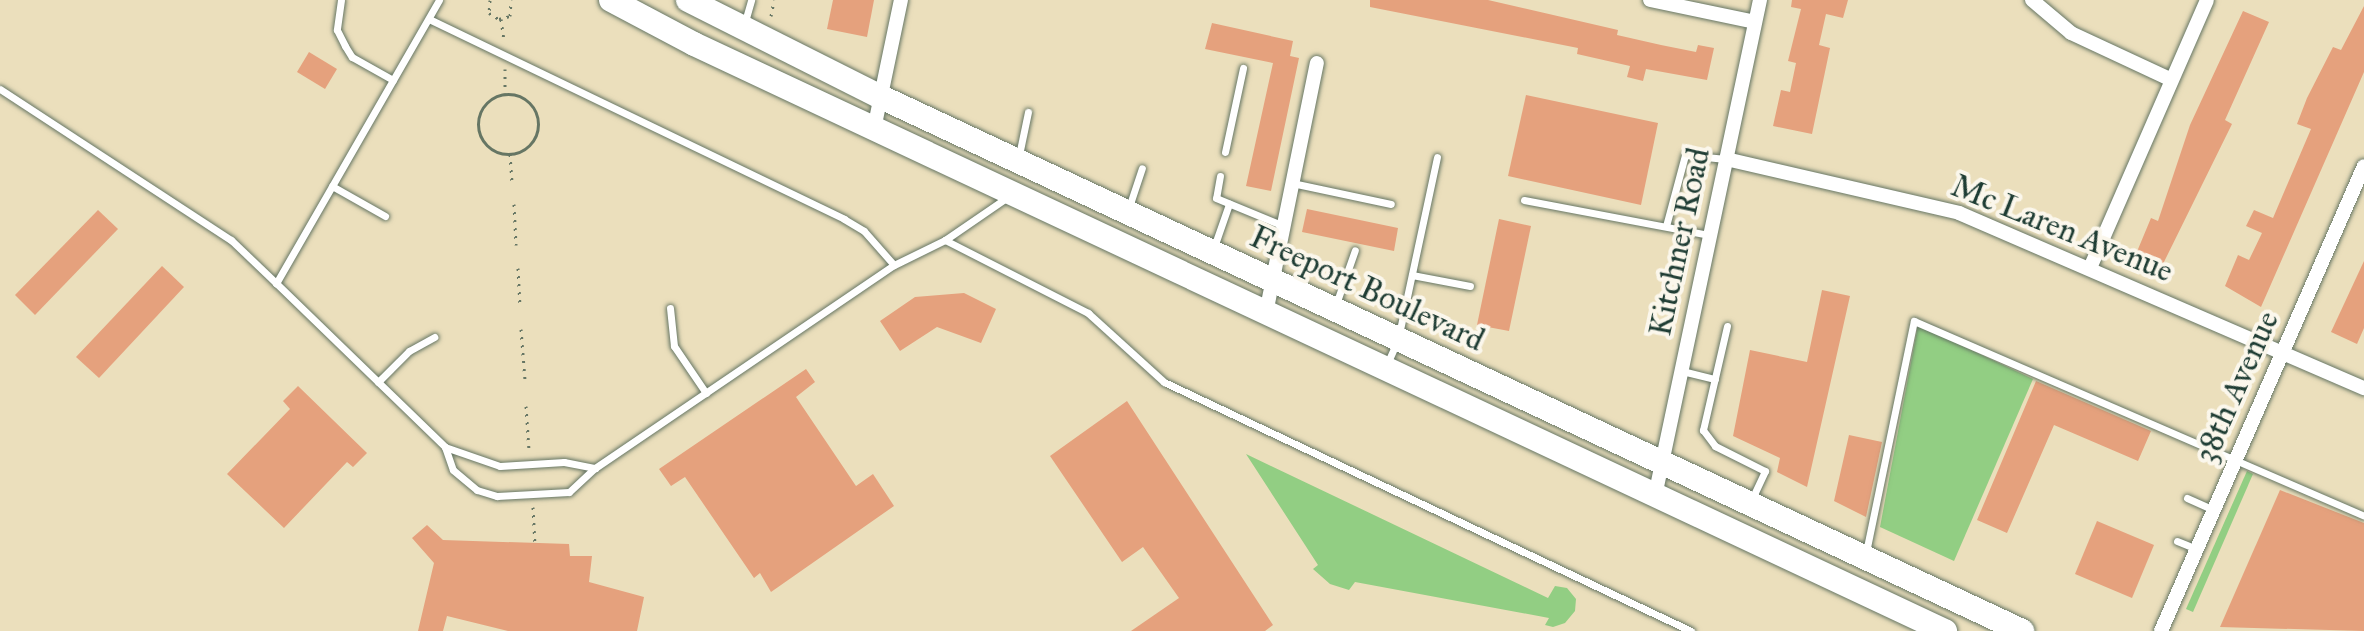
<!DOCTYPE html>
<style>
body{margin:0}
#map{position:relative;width:2364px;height:631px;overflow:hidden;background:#ebdfbc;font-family:"IM FELL Great Primer",serif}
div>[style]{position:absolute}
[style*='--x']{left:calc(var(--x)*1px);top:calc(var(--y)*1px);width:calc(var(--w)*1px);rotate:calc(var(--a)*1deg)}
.green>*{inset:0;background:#92ce83}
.building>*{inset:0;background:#e5a17d}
.path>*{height:3px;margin-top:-1.5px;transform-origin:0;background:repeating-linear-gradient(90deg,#667664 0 2px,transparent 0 8px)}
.path>.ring{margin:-1.5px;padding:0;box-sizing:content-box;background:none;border:3px solid #667664;border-radius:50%}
.roads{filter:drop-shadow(0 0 2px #667664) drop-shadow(0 0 2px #667664)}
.service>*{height:7px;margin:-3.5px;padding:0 3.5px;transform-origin:3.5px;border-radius:3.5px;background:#fff}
.minor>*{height:14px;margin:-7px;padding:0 7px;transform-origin:7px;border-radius:7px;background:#fff}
.primary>*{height:24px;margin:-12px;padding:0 12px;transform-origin:12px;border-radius:12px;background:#fff}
span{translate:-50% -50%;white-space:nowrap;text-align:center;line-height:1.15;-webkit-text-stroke:8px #fbf7ec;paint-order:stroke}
.street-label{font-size:32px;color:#1f3d34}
</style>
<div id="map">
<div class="green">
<div style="clip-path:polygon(1918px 325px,2033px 379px,1954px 561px,1880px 527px)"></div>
<div style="clip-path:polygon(1246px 454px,1548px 598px,1555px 586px,1567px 588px,1576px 599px,1575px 611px,1565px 623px,1553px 627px,1545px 625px,1549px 618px,1355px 582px,1349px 590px,1330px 584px,1313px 569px,1318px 565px)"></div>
<div style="clip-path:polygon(2247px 471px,2253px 474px,2193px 612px,2186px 609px)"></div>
</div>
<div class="building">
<div style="clip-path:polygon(833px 0,874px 0,867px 37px,827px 29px)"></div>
<div style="clip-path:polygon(1370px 0,1488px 0,1618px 30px,1617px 35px,1661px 45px,1696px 52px,1698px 45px,1714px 48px,1707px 80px,1646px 69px,1643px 81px,1627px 77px,1630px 66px,1577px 54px,1578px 48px,1370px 7px)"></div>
<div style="clip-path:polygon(1792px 0,1848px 0,1843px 18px,1826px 14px,1819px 45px,1830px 48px,1812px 134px,1773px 126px,1781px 90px,1790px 92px,1796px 63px,1788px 61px,1801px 9px,1791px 7px)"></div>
<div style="clip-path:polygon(2364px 6px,2364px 72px,2261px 307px,2225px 286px,2238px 255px,2249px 260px,2262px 233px,2246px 226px,2254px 210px,2273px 218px,2311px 129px,2297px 124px,2307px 98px,2333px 47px,2341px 50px)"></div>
<div style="clip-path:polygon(2243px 11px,2269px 22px,2225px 120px,2232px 124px,2163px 264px,2136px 254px,2151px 218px,2158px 221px,2190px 125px)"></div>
<div style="clip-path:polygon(1212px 23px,1293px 41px,1290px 56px,1299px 58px,1271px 191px,1246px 186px,1273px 63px,1205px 49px)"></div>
<div style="clip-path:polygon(309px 52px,337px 69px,325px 89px,297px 72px)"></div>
<div style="clip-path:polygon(1526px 95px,1658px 123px,1641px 205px,1508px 176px)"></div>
<div style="clip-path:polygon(1307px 209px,1398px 228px,1394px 251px,1302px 232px)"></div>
<div style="clip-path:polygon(98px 210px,118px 229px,35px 315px,15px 295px)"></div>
<div style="clip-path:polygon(1499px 219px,1531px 226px,1509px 331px,1477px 325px)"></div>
<div style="clip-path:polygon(2364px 261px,2364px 328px,2357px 344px,2331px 332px)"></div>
<div style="clip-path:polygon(162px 266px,184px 287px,99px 378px,76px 357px)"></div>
<div style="clip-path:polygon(1822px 290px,1850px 296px,1807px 487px,1777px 472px,1780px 458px,1733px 436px,1750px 350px,1807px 362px)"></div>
<div style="clip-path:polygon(964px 293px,996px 309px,981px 343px,937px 327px,900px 351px,880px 321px,915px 297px)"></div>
<div style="clip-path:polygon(806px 369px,815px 382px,796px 397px,856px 486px,873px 474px,894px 506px,771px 592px,760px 573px,754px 578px,685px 477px,671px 486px,659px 469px)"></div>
<div style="clip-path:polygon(2036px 381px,2151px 431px,2138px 461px,2054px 425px,2007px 533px,1977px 520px)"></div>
<div style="clip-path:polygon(298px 386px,367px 453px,353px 467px,347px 462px,284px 528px,227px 474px,290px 409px,283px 401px)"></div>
<div style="clip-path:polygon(1127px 401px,1273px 625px,1265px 631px,1131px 631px,1179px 598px,1143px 547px,1122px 562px,1050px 456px)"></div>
<div style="clip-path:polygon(1849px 435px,1882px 442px,1866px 517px,1834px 501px)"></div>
<div style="clip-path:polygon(2280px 490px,2364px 523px,2364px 631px,2220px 627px)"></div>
<div style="clip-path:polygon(2097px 521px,2154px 545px,2132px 598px,2075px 574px)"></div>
<div style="clip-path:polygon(427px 525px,443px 540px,569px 544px,570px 556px,592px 556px,589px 582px,644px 597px,637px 631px,508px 631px,447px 616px,443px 631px,418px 631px,434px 563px,412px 538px)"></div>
</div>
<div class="path">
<div style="--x:490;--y:0;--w:13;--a:94"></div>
<div style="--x:489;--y:13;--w:12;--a:31"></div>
<div style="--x:499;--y:19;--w:11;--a:-15"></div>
<div style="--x:510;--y:16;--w:16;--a:-86"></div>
<div style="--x:771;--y:16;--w:16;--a:-79"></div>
<div style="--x:501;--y:19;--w:21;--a:82"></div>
<div style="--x:505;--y:69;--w:24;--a:90"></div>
<div class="ring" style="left:478px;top:94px;width:57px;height:57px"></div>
<div style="--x:510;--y:154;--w:28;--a:86"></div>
<div style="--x:514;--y:204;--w:41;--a:87.2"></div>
<div style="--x:518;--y:268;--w:38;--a:87"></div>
<div style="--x:521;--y:329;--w:51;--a:85.5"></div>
<div style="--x:526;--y:406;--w:44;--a:86.1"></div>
<div style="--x:533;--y:507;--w:36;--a:87"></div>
</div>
<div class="roads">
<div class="service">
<div style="--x:341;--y:0;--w:30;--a:98"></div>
<div style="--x:337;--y:30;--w:18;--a:63"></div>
<div style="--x:345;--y:46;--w:13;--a:58"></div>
<div style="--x:352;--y:57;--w:47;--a:29.3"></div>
<div style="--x:439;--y:0;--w:327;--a:119.9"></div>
<div style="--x:276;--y:283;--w:235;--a:44.1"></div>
<div style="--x:445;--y:447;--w:24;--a:71"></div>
<div style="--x:453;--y:470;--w:31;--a:40"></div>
<div style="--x:477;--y:490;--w:21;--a:17"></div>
<div style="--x:497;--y:496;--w:72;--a:-3.2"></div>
<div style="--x:569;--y:492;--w:35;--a:-43"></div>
<div style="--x:595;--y:468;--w:361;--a:-34.2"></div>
<div style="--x:894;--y:265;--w:57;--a:-26.1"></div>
<div style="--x:945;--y:240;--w:78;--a:-34.5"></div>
<div style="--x:429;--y:19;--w:461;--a:25.7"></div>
<div style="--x:844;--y:219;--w:23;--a:31"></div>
<div style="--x:864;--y:231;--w:45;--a:48.6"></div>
<div style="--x:744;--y:25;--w:26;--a:-74"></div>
<div style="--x:0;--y:89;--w:276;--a:33.2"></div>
<div style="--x:231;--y:240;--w:62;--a:43.7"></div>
<div style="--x:1225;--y:152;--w:86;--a:-77.9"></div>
<div style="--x:1019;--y:155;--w:44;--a:-78.2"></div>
<div style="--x:1220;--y:176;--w:22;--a:100"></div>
<div style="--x:1216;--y:198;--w:74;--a:22.4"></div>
<div style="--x:1292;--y:183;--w:101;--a:12"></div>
<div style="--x:332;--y:186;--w:61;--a:29.5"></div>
<div style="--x:1524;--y:200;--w:189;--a:10.7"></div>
<div style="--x:1128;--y:210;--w:44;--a:-71.6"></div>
<div style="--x:1666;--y:226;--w:73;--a:-75"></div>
<div style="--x:1685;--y:155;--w:41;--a:5.6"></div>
<div style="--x:945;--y:240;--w:161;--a:27"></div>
<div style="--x:1088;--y:313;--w:103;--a:42.2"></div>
<div style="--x:1164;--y:382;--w:583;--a:25.29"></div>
<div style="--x:1214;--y:247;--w:46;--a:-70.8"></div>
<div style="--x:1412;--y:275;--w:59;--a:10.7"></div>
<div style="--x:1335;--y:307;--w:60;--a:-70.7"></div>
<div style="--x:670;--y:308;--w:38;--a:84"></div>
<div style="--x:674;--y:346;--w:57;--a:55.8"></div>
<div style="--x:1727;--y:326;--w:107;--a:103"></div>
<div style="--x:1703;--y:430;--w:20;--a:53"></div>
<div style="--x:1715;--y:446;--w:56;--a:26.6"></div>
<div style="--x:1765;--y:471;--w:31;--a:115"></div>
<div style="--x:1387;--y:364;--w:27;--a:-66"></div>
<div style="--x:1398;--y:339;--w:186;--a:-77.9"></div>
<div style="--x:1682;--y:371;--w:34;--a:14"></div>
<div style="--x:378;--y:382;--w:44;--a:-45"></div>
<div style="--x:409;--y:351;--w:29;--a:-29"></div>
<div style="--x:445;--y:447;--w:58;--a:19.1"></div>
<div style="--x:500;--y:466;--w:64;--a:-3.6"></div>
<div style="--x:564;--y:462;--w:32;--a:11"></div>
<div style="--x:2187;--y:498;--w:30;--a:24"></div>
<div style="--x:2177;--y:541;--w:22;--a:22"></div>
<div style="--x:1866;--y:552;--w:236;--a:-78.3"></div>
<div style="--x:1914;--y:321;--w:490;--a:23.4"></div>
</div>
<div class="minor">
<div style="--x:1650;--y:0;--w:107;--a:11.8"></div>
<div style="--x:2032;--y:0;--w:51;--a:40.2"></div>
<div style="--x:2071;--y:33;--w:111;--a:25"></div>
<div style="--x:874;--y:129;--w:132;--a:-78.2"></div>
<div style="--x:1726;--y:159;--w:239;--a:13"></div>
<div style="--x:1959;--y:213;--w:441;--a:23.4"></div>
<div style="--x:2090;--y:268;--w:292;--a:-66.4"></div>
<div style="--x:1266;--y:313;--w:255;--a:-78.5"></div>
<div style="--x:1655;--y:496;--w:507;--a:-78.05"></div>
<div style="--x:2161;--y:631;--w:507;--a:-66.42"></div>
</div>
<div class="primary">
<div style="--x:611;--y:0;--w:94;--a:27.9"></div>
<div style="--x:694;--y:44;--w:1382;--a:25.14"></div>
<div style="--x:688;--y:0;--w:216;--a:26.7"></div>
<div style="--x:881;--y:97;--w:1260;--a:25.08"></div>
</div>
</div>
<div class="street-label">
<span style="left:2062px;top:229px;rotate:22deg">Mc Laren Avenue</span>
<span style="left:1680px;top:242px;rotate:-78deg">Kitchner Road</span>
<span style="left:1367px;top:289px;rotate:25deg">Freeport Boulevard</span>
<span style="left:2237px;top:387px;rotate:-66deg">38th Avenue</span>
</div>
</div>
